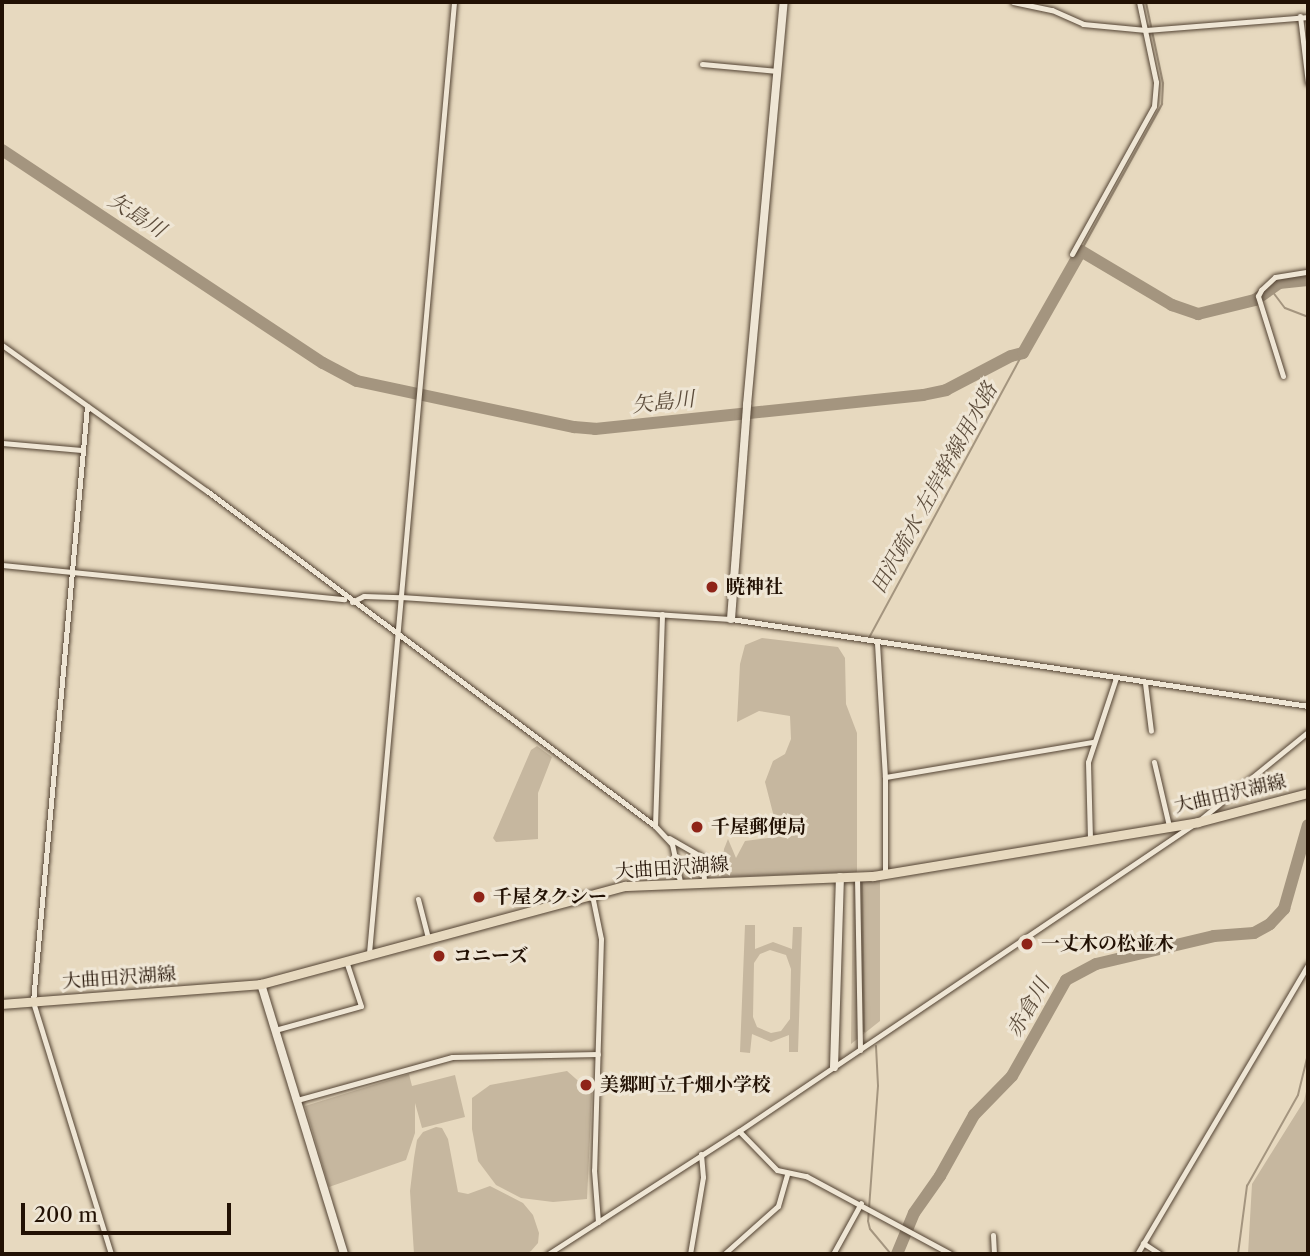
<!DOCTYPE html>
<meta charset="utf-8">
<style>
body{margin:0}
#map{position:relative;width:1310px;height:1256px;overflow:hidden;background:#e7d9bf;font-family:"Libre Caslon Text","Noto Serif JP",serif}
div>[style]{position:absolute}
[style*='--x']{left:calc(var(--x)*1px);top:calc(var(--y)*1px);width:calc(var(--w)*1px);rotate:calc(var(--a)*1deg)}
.green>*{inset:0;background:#c6b79f}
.stream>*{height:2px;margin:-1px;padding:0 1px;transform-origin:1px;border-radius:1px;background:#a4957f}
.river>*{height:12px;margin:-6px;padding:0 6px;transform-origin:6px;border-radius:6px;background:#a4957f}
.roads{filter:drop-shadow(0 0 2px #534333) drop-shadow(0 0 2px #534333)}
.street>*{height:5px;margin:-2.5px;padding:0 2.5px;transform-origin:2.5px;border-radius:2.5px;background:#efe6d5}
.secondary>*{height:8px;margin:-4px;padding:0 4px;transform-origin:4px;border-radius:4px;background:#efe6d5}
.primary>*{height:9px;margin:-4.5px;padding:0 4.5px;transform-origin:4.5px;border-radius:4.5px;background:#e7d9bf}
.dots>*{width:19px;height:19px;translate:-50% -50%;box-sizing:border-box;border:4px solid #efe6d5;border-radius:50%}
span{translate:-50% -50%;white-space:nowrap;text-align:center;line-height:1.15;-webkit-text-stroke:6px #efe6d5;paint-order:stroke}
.poi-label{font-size:19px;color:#221104;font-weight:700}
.left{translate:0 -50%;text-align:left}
.street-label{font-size:19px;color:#221104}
.water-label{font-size:21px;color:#5c4c3b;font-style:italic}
.frame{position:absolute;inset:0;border:4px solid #221104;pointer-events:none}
.scale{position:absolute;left:21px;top:1203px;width:210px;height:32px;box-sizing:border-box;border:4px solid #221104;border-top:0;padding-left:9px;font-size:21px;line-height:24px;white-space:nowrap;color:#221104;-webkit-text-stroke:5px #efe6d5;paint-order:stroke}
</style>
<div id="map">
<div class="green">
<div style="clip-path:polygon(762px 638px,838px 647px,845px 658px,846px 704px,857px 733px,857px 872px,721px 877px,724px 849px,728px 839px,736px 858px,745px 841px,776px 837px,775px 821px,765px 782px,773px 761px,785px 754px,791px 739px,790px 716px,759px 711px,737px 722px,740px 664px,745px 645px)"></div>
<div style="clip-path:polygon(537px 746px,552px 757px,538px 793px,538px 839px,496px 842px,493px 838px,531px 750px)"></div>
<div style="clip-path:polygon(880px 880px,880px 1021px,851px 1044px,853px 882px)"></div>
<div style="clip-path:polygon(evenodd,745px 925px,755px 925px,755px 949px,773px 942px,792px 949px,793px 927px,802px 927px,798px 1052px,789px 1052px,789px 1035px,771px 1042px,752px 1034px,750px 1053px,740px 1052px,745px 925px,770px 950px,786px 955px,791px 969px,790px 1019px,781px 1031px,771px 1033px,757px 1027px,753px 1017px,754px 963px,760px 954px,770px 950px)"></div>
<div style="clip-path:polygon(567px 1071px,592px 1093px,587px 1199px,553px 1202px,521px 1198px,496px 1185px,478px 1161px,472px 1129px,472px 1098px,490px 1085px)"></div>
<div style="clip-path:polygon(409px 1074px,412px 1086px,455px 1075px,465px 1117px,422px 1128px,415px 1103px,415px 1133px,406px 1160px,329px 1187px,305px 1106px)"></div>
<div style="clip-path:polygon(1308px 1082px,1308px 1254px,1248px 1254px,1252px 1184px,1304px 1101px)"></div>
<div style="clip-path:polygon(436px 1127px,442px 1128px,448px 1139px,458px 1192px,468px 1194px,490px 1186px,523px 1203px,533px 1215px,539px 1233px,538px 1243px,531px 1251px,526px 1254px,414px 1254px,410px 1191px,414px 1158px,417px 1140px,423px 1132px)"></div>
</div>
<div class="stream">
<div style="--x:1081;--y:251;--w:168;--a:-61.1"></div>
<div style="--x:1162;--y:104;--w:21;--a:-87"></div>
<div style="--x:1163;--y:83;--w:83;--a:-101.9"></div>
<div style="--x:1272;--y:291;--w:21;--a:53"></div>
<div style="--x:1285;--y:308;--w:25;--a:21"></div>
<div style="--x:870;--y:636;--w:322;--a:-61.6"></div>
<div style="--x:862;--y:883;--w:148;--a:89.2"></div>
<div style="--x:876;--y:1046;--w:40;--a:87.1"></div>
<div style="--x:878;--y:1086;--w:135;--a:94.2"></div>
<div style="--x:868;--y:1221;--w:8;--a:76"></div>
<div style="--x:870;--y:1229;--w:33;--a:50"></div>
<div style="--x:1238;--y:1254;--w:69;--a:-82.5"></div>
<div style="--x:1247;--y:1186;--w:104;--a:-60.7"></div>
<div style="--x:1298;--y:1095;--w:42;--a:-76.3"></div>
</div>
<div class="river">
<div style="--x:2;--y:150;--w:385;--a:33.6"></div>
<div style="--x:323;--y:363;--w:38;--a:28"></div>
<div style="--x:357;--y:381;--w:222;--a:12"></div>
<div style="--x:574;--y:427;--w:21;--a:5"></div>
<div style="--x:595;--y:429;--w:330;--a:-5.9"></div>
<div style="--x:923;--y:395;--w:24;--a:-12"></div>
<div style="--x:946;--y:390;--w:73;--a:-27.6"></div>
<div style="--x:1011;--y:356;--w:12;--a:-14"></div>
<div style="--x:1023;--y:353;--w:117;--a:-60.4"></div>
<div style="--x:1081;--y:251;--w:106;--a:30.7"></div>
<div style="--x:1172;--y:305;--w:28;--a:19"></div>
<div style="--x:1198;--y:314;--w:59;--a:-13.8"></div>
<div style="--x:1255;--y:300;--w:29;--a:-35"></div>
<div style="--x:1279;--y:283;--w:29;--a:-6"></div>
<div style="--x:897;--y:1254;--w:44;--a:-67.5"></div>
<div style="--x:914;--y:1213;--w:45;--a:-54.9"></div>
<div style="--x:940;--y:1176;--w:70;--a:-60.9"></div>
<div style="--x:974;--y:1115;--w:54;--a:-45.7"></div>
<div style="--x:1012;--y:1076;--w:110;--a:-60.6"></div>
<div style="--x:1066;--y:980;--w:34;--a:-28"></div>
<div style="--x:1096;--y:964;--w:121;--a:-13.3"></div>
<div style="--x:1214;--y:936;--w:40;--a:-4.3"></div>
<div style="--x:1254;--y:933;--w:18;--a:-29"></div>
<div style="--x:1270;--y:924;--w:21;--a:-47"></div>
<div style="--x:1284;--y:909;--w:87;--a:-74.1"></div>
</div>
<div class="roads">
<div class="street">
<div style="--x:1013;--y:2;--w:40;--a:12"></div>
<div style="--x:1052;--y:10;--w:34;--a:24"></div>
<div style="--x:1083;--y:24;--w:63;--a:5.4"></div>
<div style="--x:1146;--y:30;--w:163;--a:-4.6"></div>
<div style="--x:1300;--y:16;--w:67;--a:83.2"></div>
<div style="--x:702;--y:64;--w:76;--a:5.3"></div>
<div style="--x:1072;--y:254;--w:169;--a:-61"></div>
<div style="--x:1154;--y:106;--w:24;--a:-85"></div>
<div style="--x:1156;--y:82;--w:82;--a:-102"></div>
<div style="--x:2;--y:345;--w:252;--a:35.5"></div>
<div style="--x:207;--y:491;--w:559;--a:36.79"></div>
<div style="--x:655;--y:826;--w:25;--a:47"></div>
<div style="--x:672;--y:844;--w:40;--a:78"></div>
<div style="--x:1283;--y:376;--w:84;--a:-107.4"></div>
<div style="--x:1258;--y:296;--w:7;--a:-63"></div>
<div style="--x:1261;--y:290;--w:19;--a:-43"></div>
<div style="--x:1275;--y:277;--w:33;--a:-9"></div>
<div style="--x:87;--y:406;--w:598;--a:95.18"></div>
<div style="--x:33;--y:1002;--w:264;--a:72.8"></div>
<div style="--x:2;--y:443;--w:80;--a:5"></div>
<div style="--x:2;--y:565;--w:344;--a:5.7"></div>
<div style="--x:352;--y:602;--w:13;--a:-27"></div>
<div style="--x:364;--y:596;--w:36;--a:2"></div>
<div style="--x:400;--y:597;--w:332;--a:3.8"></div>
<div style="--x:731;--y:619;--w:584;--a:8.57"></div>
<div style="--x:877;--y:643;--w:134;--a:86.6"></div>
<div style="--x:885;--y:777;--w:97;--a:90"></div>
<div style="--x:1145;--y:683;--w:48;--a:82.9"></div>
<div style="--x:1154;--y:762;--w:66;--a:76.8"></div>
<div style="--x:885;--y:777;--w:211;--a:-9.6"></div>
<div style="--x:1202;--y:818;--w:136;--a:-39.1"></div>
<div style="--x:655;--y:826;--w:212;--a:-88.1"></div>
<div style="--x:669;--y:838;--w:36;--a:30"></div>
<div style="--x:700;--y:856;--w:7;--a:63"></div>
<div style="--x:703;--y:862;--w:21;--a:87"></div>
<div style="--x:1090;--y:839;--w:77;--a:-91.5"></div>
<div style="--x:1088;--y:762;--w:89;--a:-71.6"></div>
<div style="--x:857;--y:877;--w:173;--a:89"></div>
<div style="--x:592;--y:895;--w:45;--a:78.4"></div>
<div style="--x:601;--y:939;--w:231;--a:91.7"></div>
<div style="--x:594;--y:1170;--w:52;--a:85.6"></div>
<div style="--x:418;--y:899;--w:40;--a:75.6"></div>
<div style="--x:369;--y:953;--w:955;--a:-84.89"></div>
<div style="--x:275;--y:1030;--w:89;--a:-15.6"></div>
<div style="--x:361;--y:1006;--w:47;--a:-108.4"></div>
<div style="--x:297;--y:1100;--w:161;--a:-15.5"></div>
<div style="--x:452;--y:1057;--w:146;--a:-1.2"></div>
<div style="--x:739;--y:1131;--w:54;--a:45.7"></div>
<div style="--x:777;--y:1170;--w:30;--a:12"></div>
<div style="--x:806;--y:1176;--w:165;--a:28.3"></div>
<div style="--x:993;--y:1235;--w:19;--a:87"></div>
<div style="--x:1143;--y:1243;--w:20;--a:33"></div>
<div style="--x:548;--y:1254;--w:227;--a:-32.8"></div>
<div style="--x:739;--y:1131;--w:549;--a:-34.01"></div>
<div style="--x:690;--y:1254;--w:78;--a:-80.4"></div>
<div style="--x:703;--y:1177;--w:23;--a:-95"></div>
<div style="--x:724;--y:1254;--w:72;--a:-41.6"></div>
<div style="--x:778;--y:1206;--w:33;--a:-74"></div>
<div style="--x:833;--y:1254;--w:58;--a:-61.2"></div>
<div style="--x:1137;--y:1254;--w:336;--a:-59.4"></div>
</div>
<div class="secondary">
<div style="--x:731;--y:619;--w:215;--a:-85.7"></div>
<div style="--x:747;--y:405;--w:405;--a:-84.8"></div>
<div style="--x:261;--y:984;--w:282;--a:72.9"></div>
<div style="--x:834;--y:1067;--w:190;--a:-88.2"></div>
</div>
<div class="primary">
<div style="--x:2;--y:1004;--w:260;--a:-4.4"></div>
<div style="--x:261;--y:984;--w:377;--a:-15.1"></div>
<div style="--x:625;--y:886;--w:248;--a:-2.3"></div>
<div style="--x:873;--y:876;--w:329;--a:-9.4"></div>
<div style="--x:1198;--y:822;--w:114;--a:-14.8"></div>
</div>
</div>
<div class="dots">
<div style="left:712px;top:587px;background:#8f2418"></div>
<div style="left:697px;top:827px;background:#8f2418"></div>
<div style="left:479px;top:897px;background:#8f2418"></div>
<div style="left:1027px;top:944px;background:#8f2418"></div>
<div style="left:439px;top:956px;background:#8f2418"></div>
<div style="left:586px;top:1085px;background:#8f2418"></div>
</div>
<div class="poi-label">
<span class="left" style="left:726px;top:587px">暁神社</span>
<span class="left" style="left:711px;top:827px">千屋郵便局</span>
<span class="left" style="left:493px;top:897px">千屋タクシー</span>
<span class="left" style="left:1041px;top:944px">一丈木の松並木</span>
<span class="left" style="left:453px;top:956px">コニーズ</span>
<span class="left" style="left:600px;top:1085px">美郷町立千畑小学校</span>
</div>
<div class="street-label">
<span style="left:1230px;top:794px;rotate:-13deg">大曲田沢湖線</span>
<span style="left:672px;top:868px;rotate:-4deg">大曲田沢湖線</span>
<span style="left:119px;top:978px;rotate:-4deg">大曲田沢湖線</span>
</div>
<div class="water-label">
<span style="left:137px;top:215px;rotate:33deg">矢島川</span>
<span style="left:663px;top:402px;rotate:-6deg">矢島川</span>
<span style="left:934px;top:488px;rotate:-61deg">田沢疏水 左岸幹線用水路</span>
<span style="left:1028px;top:1008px;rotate:-60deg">赤倉川</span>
</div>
<div class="frame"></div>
<div class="scale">200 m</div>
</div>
